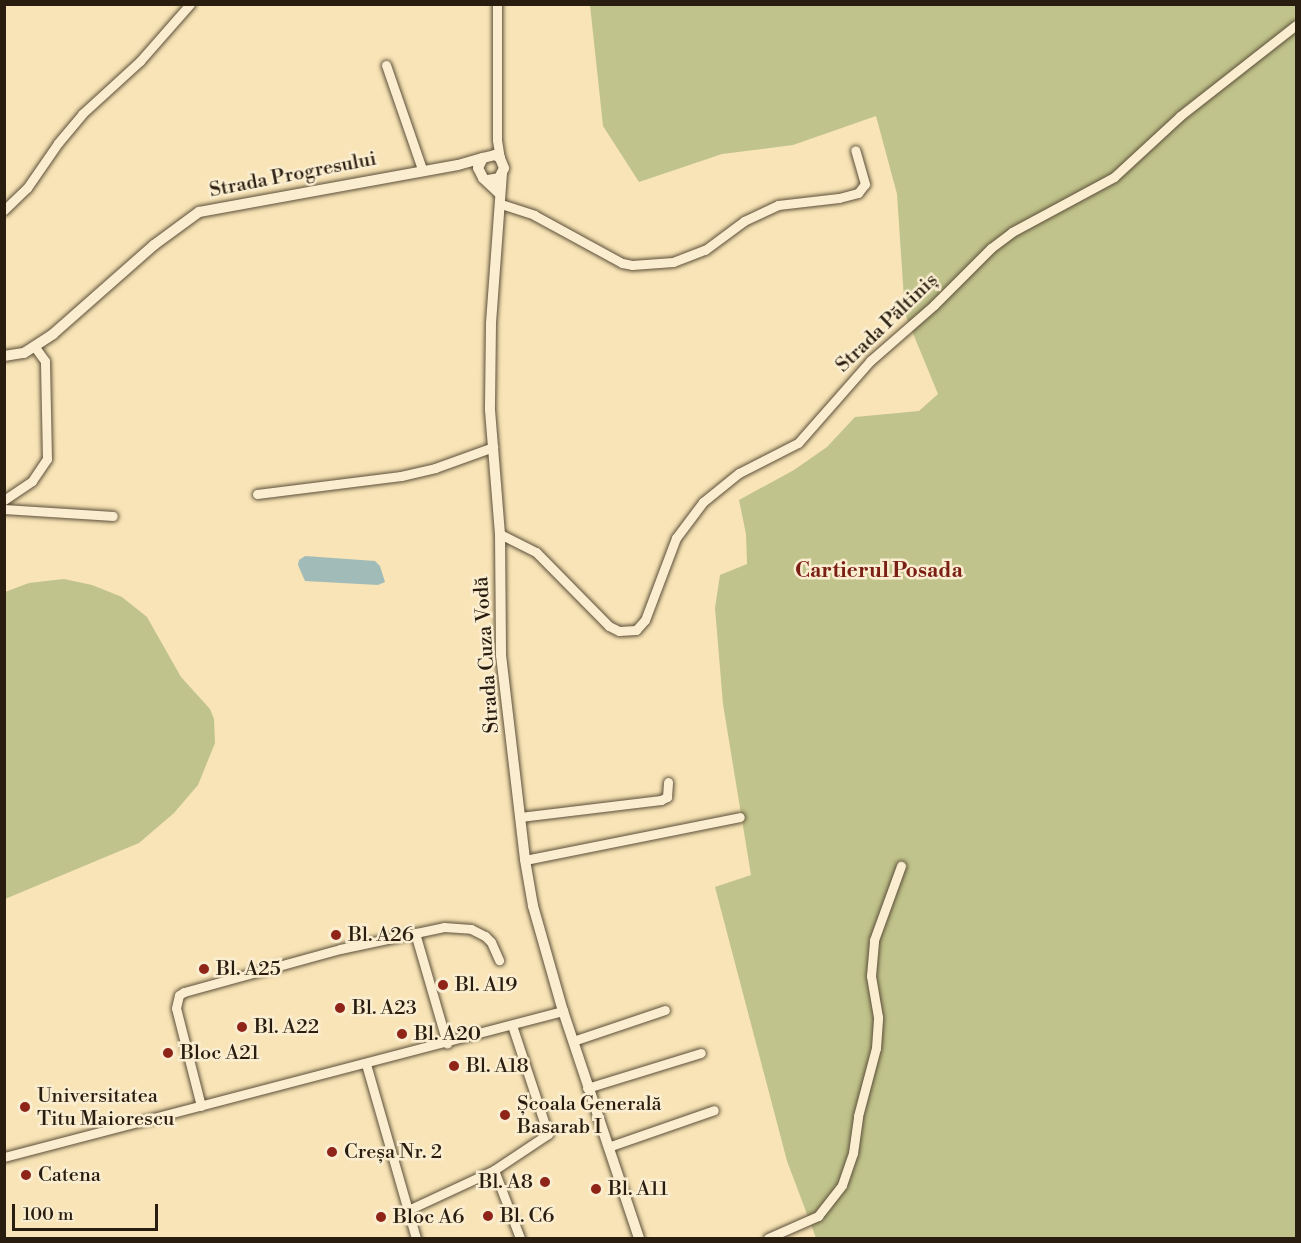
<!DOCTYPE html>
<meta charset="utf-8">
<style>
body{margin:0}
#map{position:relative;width:1301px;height:1243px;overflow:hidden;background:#f8e4b6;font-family:"Libre Bodoni",serif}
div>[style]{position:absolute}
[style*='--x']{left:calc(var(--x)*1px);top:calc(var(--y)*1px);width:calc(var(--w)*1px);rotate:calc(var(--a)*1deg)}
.green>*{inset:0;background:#c0c38b}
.water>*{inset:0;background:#a1bcb8}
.roads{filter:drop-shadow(0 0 2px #5c4f39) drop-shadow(0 0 2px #5c4f39)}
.minor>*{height:9px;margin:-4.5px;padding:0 4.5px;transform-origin:4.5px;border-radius:4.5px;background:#faedd0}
.tertiary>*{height:10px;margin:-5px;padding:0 5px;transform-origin:5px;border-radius:5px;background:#faedd0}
.dots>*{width:16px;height:16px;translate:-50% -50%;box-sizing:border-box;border:3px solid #faedd0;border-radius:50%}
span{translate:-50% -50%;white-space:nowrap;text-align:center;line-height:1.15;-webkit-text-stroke:5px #faedd0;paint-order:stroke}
.street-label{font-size:20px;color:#281d0f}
.poi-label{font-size:20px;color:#281d0f}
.left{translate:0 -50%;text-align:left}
.right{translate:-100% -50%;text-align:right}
.neighbourhood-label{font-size:21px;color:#7a1f14;font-weight:700}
.frame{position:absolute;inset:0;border:6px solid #281d0f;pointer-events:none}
.scale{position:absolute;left:12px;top:1204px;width:146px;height:27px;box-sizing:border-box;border:3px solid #281d0f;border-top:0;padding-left:8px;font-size:18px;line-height:21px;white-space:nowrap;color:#281d0f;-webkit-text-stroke:4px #faedd0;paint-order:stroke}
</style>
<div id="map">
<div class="green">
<div style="clip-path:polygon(590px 5px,1296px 5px,1296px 1238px,816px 1238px,787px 1161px,715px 887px,751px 875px,723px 704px,715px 608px,720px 575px,747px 564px,746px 534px,739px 500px,794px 470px,827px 447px,855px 417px,919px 411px,938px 394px,905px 314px,897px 194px,876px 116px,793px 145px,722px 154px,639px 182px,603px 126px)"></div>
<div style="clip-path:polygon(64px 579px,92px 585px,122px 597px,147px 617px,181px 677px,210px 709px,214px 719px,215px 743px,198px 785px,174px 813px,139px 843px,5px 899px,5px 592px,29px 583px)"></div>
</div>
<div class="water">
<div style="clip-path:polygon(305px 556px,375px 561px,380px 566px,385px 582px,378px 585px,305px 581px,298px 565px,299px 560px)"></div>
</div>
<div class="roads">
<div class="minor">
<div style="--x:497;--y:4;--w:136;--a:90"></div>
<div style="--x:497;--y:140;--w:18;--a:81"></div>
<div style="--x:386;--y:65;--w:110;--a:70.9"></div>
<div style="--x:501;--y:204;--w:35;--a:18"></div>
<div style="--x:534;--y:215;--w:100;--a:28.6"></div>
<div style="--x:622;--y:263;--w:10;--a:11"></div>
<div style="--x:632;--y:265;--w:41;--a:-4.2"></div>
<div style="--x:673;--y:262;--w:34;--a:-21"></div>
<div style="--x:705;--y:250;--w:49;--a:-36.6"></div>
<div style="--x:744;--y:221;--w:38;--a:-25"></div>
<div style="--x:778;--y:205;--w:61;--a:-6.5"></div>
<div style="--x:839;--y:198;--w:20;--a:-15"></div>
<div style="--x:858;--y:193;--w:11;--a:-52"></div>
<div style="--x:865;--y:184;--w:35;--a:-106"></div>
<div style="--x:4;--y:210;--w:32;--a:-44"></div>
<div style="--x:27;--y:188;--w:55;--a:-55.4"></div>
<div style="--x:58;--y:143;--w:38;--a:-50"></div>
<div style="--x:82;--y:114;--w:79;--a:-42.4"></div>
<div style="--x:140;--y:61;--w:76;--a:-48.7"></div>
<div style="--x:257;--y:494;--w:145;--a:-7.1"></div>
<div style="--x:401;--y:476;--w:35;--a:-13"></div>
<div style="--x:435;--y:468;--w:62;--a:-19.9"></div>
<div style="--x:4;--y:500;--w:34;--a:-34"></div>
<div style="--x:32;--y:481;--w:27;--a:-56"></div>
<div style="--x:47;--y:459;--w:98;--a:-91.2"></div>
<div style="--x:45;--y:361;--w:17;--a:-126"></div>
<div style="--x:4;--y:509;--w:109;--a:3.7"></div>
<div style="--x:500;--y:534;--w:40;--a:26.6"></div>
<div style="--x:536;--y:552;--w:104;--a:45.4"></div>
<div style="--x:609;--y:626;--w:11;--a:27"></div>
<div style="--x:619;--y:631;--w:17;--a:-3"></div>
<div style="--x:636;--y:630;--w:13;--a:-48"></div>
<div style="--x:645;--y:620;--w:88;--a:-69.3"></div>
<div style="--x:676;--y:538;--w:45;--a:-53.1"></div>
<div style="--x:703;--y:502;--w:46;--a:-38.9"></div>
<div style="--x:739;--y:473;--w:66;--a:-27"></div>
<div style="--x:798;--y:443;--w:109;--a:-48.7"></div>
<div style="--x:870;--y:361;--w:85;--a:-41.2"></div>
<div style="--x:934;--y:305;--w:81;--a:-45"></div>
<div style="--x:991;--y:248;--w:26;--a:-37"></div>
<div style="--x:1012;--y:232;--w:116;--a:-28.3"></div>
<div style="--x:1114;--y:177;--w:90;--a:-42.7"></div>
<div style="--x:1180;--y:116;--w:147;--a:-38.1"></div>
<div style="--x:520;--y:817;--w:142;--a:-6.9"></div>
<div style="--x:661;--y:800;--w:7;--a:-27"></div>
<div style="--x:667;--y:797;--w:15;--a:-86"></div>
<div style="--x:525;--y:860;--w:219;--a:-11.3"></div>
<div style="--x:415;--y:933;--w:115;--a:73.8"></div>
<div style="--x:573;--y:1041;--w:97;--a:-18.6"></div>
<div style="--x:366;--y:1064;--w:181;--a:74"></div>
<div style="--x:587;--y:1088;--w:119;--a:-17.1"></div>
<div style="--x:201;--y:1106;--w:101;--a:-104.3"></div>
<div style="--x:176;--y:1008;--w:13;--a:-77"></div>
<div style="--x:179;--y:995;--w:6;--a:-31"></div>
<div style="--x:184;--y:992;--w:162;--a:-15.4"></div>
<div style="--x:340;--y:949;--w:106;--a:-11.9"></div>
<div style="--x:444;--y:927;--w:27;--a:4"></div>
<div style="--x:471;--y:929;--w:16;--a:27"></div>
<div style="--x:485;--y:936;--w:8;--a:45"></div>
<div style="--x:491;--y:942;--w:20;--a:66"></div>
<div style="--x:608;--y:1147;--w:112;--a:-19.2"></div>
<div style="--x:4;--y:1157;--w:578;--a:-14.64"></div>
<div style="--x:494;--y:1170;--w:73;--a:69.1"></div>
<div style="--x:408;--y:1210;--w:95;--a:-24.9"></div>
<div style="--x:494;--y:1170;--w:65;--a:-33.7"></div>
<div style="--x:548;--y:1134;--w:115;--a:-108.3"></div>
<div style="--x:768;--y:1238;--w:55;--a:-23.7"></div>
<div style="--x:818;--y:1216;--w:39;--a:-52"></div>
<div style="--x:842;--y:1185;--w:34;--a:-71"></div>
<div style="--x:853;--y:1153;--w:37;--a:-82"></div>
<div style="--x:858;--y:1116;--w:70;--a:-75.2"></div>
<div style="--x:876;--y:1048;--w:31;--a:-86"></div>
<div style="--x:878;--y:1017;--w:42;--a:-99.7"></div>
<div style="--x:871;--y:976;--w:36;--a:-85"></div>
<div style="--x:874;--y:940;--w:79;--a:-70"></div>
</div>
<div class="tertiary">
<div style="--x:502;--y:173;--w:151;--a:94.2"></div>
<div style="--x:491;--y:324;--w:86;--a:90.7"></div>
<div style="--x:490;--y:410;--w:124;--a:85.4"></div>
<div style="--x:500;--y:534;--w:121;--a:89.5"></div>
<div style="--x:501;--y:655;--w:206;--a:83.3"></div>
<div style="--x:525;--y:860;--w:47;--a:80.1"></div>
<div style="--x:533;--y:906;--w:109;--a:74.1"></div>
<div style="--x:563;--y:1011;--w:239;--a:71.5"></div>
<div style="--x:488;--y:180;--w:11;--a:-10"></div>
<div style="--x:499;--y:178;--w:11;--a:-63"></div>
<div style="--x:504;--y:168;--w:11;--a:-112"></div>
<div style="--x:500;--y:158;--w:6;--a:-149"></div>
<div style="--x:495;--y:155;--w:12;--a:166"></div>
<div style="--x:483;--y:158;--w:11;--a:117"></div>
<div style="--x:478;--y:168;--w:11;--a:63"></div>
<div style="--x:483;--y:178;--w:22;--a:43"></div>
<div style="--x:4;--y:356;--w:20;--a:-9"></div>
<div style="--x:24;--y:353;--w:35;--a:-33"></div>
<div style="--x:53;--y:334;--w:135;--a:-41.4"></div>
<div style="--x:154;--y:245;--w:56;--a:-36.3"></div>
<div style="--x:199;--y:212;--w:263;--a:-10.3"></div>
<div style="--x:458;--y:165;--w:26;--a:-16"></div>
</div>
</div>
<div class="dots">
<div style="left:336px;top:935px;background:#8f2418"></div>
<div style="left:204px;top:969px;background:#8f2418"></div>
<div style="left:443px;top:985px;background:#8f2418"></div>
<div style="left:340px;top:1008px;background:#8f2418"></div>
<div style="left:242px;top:1027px;background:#8f2418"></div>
<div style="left:402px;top:1034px;background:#8f2418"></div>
<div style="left:168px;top:1053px;background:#8f2418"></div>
<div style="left:454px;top:1066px;background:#8f2418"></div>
<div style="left:25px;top:1107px;background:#8f2418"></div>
<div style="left:505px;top:1115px;background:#8f2418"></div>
<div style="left:332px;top:1152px;background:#8f2418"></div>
<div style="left:26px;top:1175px;background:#8f2418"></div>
<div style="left:545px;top:1182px;background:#8f2418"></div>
<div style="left:596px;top:1189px;background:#8f2418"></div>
<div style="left:488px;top:1216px;background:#8f2418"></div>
<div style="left:381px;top:1217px;background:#8f2418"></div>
</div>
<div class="street-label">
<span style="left:293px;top:175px;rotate:-11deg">Strada Progresului</span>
<span style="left:887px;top:323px;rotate:-44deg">Strada Păltiniș</span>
<span style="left:487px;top:655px;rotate:-94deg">Strada Cuza Vodă</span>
</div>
<div class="poi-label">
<span class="left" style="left:348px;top:935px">Bl. A26</span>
<span class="left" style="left:216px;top:969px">Bl. A25</span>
<span class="left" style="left:455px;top:985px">Bl. A19</span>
<span class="left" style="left:352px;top:1008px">Bl. A23</span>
<span class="left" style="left:254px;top:1027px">Bl. A22</span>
<span class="left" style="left:414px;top:1034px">Bl. A20</span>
<span class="left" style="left:180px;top:1053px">Bloc A21</span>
<span class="left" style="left:466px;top:1066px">Bl. A18</span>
<span class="left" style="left:37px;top:1108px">Universitatea<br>Titu Maiorescu</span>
<span class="left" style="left:517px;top:1116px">Școala Generală<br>Basarab I</span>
<span class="left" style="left:344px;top:1152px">Creșa Nr. 2</span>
<span class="left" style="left:38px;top:1175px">Catena</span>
<span class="right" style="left:533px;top:1182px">Bl. A8</span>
<span class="left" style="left:608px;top:1189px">Bl. A11</span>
<span class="left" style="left:500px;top:1216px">Bl. C6</span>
<span class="left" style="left:393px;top:1217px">Bloc A6</span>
</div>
<div class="neighbourhood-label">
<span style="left:879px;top:571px">Cartierul Posada</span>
</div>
<div class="frame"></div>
<div class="scale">100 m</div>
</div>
